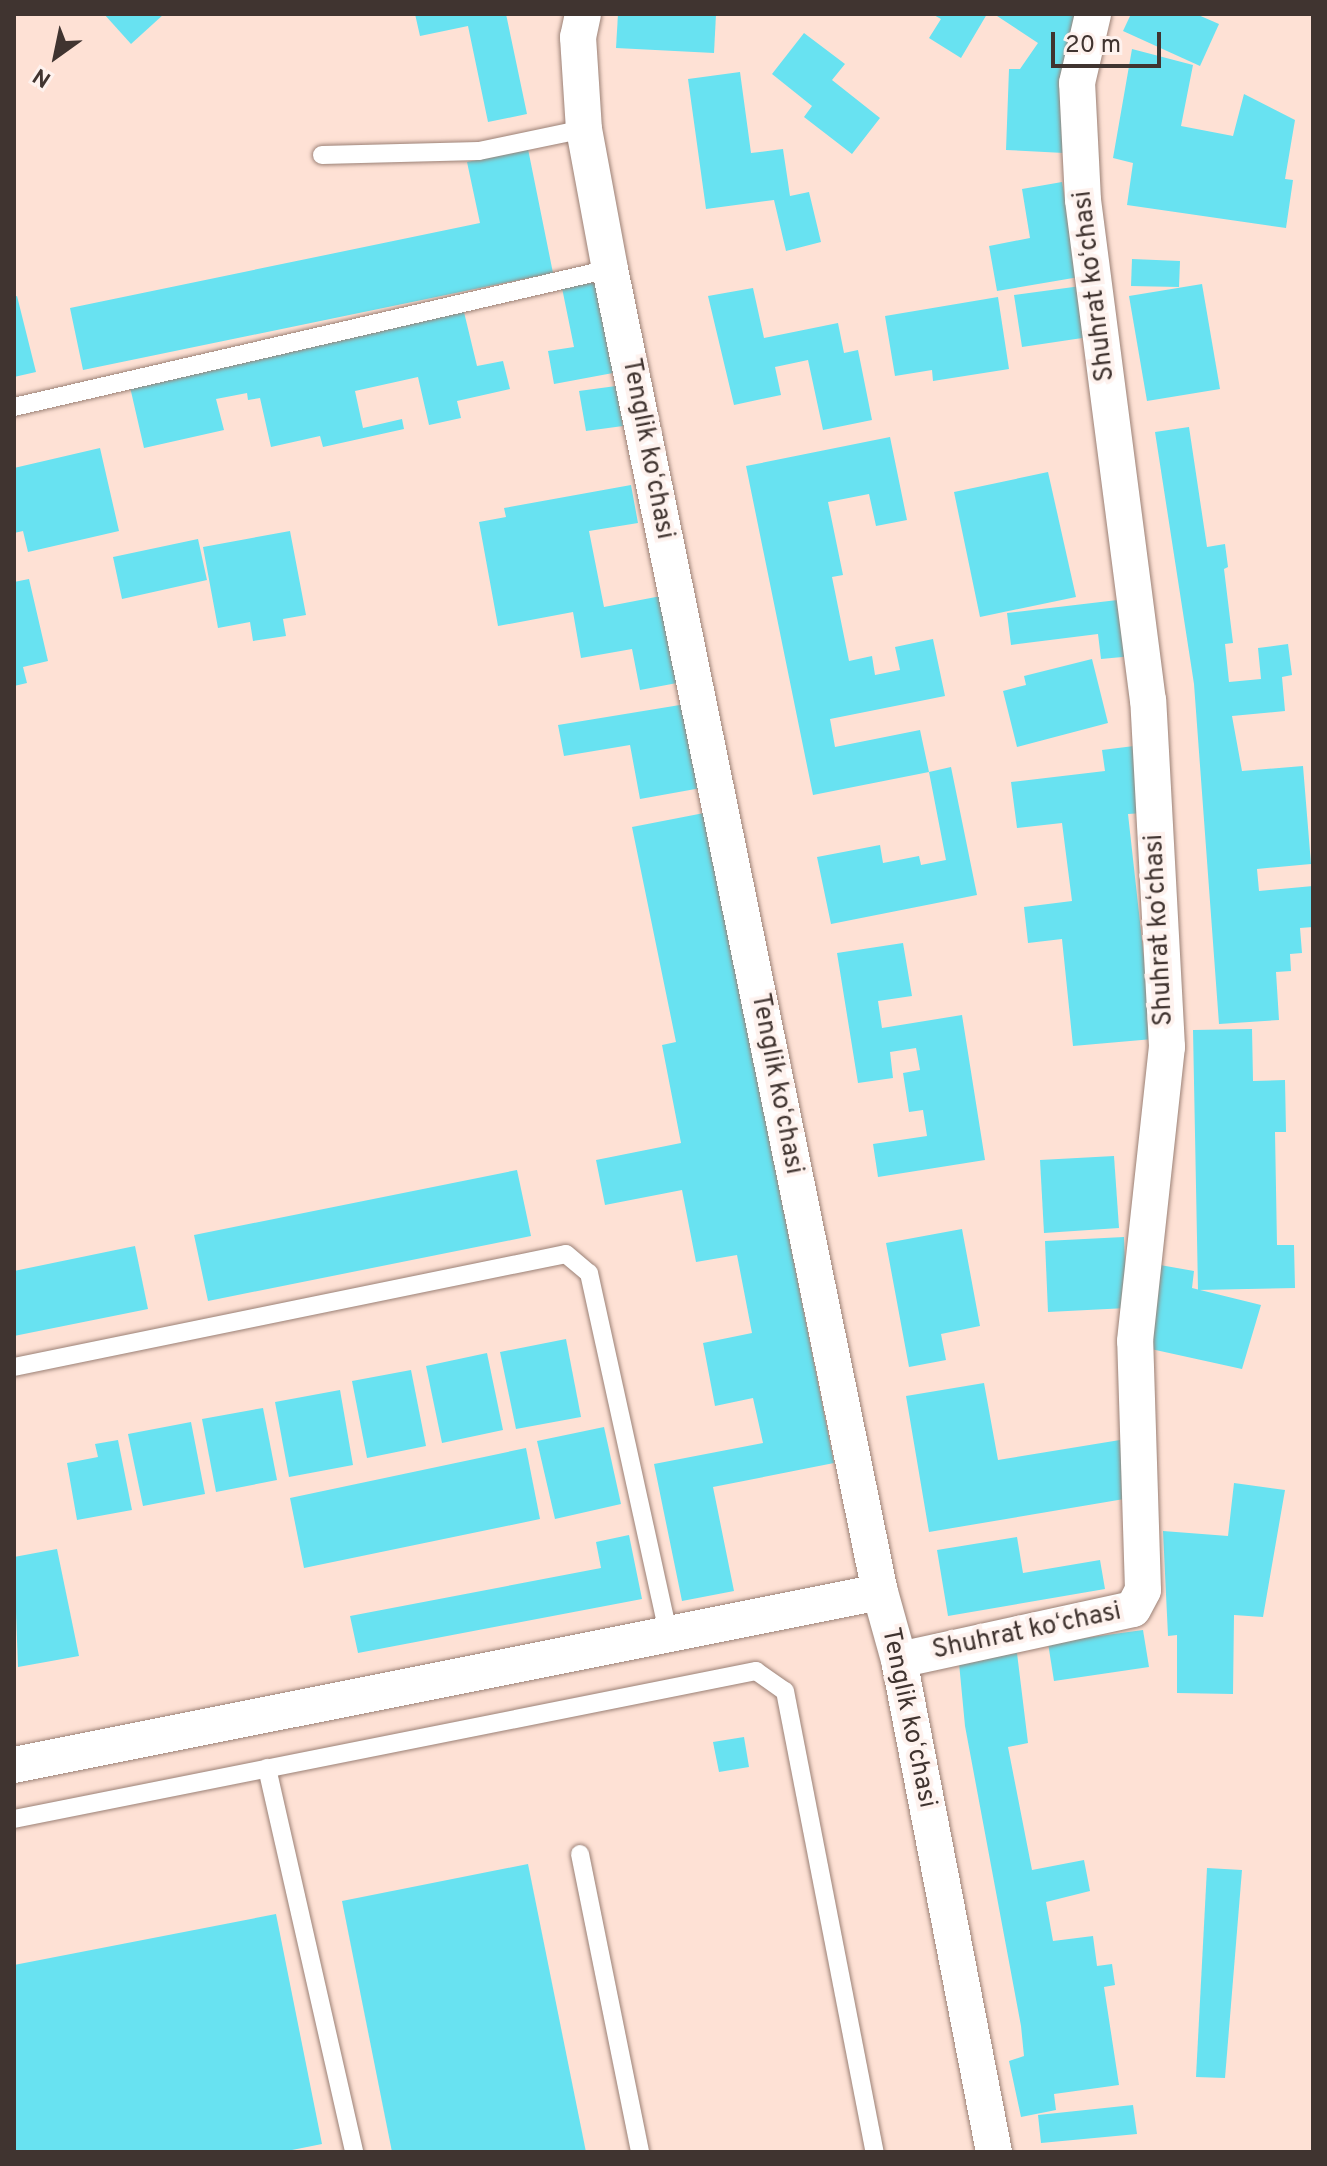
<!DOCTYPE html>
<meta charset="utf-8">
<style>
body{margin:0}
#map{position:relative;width:1327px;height:2166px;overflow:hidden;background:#fee1d5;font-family:Overpass,sans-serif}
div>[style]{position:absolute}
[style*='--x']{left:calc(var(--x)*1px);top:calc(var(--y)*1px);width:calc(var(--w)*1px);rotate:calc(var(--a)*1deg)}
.building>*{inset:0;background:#68e2f1}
.roads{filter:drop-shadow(0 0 2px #9b8176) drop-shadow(0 0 2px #9b8176)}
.lane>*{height:18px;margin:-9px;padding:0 9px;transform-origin:9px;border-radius:9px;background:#fff}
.street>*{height:36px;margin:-18px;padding:0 18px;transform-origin:18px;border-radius:18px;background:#fff}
span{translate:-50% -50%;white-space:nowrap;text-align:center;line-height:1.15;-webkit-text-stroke:8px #fef2ee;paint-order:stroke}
.street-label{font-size:26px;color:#403430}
.frame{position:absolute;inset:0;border:16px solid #403430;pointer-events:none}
.north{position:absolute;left:16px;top:16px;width:80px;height:80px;-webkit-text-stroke:6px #fef2ee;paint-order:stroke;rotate:213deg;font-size:22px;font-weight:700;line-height:32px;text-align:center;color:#403430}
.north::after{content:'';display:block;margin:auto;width:28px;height:36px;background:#403430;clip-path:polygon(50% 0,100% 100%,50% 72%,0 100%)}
.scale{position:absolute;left:1051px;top:32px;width:110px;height:36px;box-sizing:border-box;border:4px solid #403430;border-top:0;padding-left:10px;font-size:24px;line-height:28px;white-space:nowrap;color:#403430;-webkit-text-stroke:6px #fef2ee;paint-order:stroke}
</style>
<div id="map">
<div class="building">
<div style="clip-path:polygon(104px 14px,164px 14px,131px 44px)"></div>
<div style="clip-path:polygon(415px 14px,506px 14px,527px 114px,488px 122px,468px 26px,420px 36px)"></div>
<div style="clip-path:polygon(618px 14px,716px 14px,714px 53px,616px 48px)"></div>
<div style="clip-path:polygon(932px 14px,987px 14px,961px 58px,929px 38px,941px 19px)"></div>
<div style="clip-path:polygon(994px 14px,1081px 14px,1064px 153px,1006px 150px,1009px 69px,1020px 69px,1038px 43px)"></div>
<div style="clip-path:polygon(1131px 14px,1196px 14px,1219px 24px,1200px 66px,1123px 31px)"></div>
<div style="clip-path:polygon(804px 33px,845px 64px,832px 80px,880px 118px,852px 154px,804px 117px,812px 106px,772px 74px)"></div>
<div style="clip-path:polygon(1132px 49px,1193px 65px,1181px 126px,1233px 136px,1244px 94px,1295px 120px,1285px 179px,1293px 180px,1286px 228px,1127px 205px,1133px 163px,1113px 158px)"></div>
<div style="clip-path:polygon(740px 72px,751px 153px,783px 149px,790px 196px,809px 192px,821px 242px,786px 251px,774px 200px,706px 209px,688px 79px)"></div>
<div style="clip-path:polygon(528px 149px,553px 273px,83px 370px,70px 308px,480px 223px,467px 162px)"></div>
<div style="clip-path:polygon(1062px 182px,1079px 277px,997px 291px,989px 246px,1030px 238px,1022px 189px)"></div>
<div style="clip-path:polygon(1132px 259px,1180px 261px,1179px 287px,1131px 286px)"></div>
<div style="clip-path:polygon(595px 282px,613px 373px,554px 384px,548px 351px,574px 347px,562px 288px)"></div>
<div style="clip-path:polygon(1202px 284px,1220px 389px,1147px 401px,1129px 296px)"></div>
<div style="clip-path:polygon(1081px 286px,1089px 337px,1022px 347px,1014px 295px)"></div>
<div style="clip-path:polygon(753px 288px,764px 338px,838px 323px,844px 353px,858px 350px,872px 420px,823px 430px,808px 360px,775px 367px,781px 395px,734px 405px,708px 296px)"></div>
<div style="clip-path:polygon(17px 296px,36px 372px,14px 377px,14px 297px)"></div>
<div style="clip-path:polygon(998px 297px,1009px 369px,933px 381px,932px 370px,895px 376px,885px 316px)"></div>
<div style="clip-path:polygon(464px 312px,477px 366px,503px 361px,510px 389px,457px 401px,461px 418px,429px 425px,418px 377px,355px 391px,363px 428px,402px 419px,404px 429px,323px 447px,320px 436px,271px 447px,260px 398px,248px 400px,247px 393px,216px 399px,224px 430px,144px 448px,130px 387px)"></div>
<div style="clip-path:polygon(616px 386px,623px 426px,586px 431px,579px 391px)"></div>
<div style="clip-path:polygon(1189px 427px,1207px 547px,1225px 544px,1228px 567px,1224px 569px,1233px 643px,1225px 644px,1229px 682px,1261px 679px,1258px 648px,1288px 644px,1292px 675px,1282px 677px,1285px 711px,1232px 716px,1242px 771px,1303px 766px,1311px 864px,1257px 869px,1259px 891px,1313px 886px,1313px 927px,1300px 928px,1302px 953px,1290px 954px,1291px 971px,1276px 972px,1279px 1020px,1219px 1024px,1194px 684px,1155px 432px)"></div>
<div style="clip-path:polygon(890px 437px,907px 520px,876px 526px,869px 494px,828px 502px,843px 575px,832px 577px,849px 661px,872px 656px,875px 675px,900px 670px,895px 647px,933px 639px,945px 696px,830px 719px,835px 747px,920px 730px,929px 772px,813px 795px,746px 466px)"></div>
<div style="clip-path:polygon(100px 448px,119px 531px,28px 552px,23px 531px,14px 533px,14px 468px)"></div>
<div style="clip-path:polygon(1048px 472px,1076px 597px,980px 617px,954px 492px)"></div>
<div style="clip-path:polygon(631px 485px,638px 523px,589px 531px,604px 607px,661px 596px,677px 683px,640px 690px,632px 649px,581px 658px,573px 612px,498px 626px,479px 522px,506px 517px,504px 508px)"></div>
<div style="clip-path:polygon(290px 531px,306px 615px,283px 619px,286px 636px,253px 641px,250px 622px,218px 628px,203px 547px)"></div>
<div style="clip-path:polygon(198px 539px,207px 580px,122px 599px,113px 557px)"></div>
<div style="clip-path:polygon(29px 579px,48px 661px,23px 667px,27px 683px,14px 686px,14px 582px)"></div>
<div style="clip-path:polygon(1126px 599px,1133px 656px,1101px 659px,1098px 634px,1011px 645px,1007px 613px)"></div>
<div style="clip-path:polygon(1092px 659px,1108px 723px,1017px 747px,1003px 691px,1026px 685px,1024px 676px)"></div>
<div style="clip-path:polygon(686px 704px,701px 788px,640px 799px,630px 745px,564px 756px,558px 725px)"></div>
<div style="clip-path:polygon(1134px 746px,1143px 813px,1128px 814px,1153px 1039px,1073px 1046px,1062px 939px,1028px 943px,1024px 907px,1072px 901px,1062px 823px,1017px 828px,1011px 782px,1105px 771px,1102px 750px)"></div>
<div style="clip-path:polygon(951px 767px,977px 895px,831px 924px,817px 857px,880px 845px,883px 863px,919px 856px,921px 865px,946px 860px,929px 772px)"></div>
<div style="clip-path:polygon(704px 813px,834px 1463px,713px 1487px,734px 1591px,682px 1601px,654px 1464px,763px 1443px,753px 1398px,715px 1406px,703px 1343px,752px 1333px,737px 1255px,696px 1262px,682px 1190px,605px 1205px,596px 1160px,681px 1143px,662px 1045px,676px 1042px,632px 827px)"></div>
<div style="clip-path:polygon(903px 943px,912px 996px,878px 1001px,882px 1028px,962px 1015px,985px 1160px,878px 1177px,873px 1144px,927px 1136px,923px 1110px,909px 1112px,903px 1073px,920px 1070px,916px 1048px,890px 1052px,893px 1078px,858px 1083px,837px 953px)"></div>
<div style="clip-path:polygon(1252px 1029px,1253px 1081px,1285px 1080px,1286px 1132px,1275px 1132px,1277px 1245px,1294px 1245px,1295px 1288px,1198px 1290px,1193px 1030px)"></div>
<div style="clip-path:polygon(1114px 1156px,1119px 1228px,1044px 1233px,1040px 1160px)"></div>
<div style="clip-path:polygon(517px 1170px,531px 1236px,208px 1301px,194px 1235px)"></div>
<div style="clip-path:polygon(962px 1229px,980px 1326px,941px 1334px,946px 1360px,909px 1367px,886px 1243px)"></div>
<div style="clip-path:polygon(1124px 1237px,1127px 1308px,1048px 1312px,1045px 1241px)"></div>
<div style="clip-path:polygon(135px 1246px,148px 1309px,14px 1336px,14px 1271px)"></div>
<div style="clip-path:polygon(1160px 1265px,1194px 1271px,1192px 1288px,1261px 1305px,1242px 1369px,1151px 1349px)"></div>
<div style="clip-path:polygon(566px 1339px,581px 1417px,516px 1429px,500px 1352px)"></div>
<div style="clip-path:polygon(487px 1353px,503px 1430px,442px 1443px,426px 1366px)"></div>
<div style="clip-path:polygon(411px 1370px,426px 1446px,367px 1458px,352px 1381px)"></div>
<div style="clip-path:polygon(984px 1383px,998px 1460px,1120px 1440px,1130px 1498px,929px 1532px,906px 1396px)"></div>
<div style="clip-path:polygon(340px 1390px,353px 1465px,289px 1477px,275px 1402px)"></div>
<div style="clip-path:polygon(263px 1408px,277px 1480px,216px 1492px,202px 1419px)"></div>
<div style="clip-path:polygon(191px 1422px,205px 1494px,143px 1506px,128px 1434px)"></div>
<div style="clip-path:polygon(604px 1427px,621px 1504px,555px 1519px,537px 1441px)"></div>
<div style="clip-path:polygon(118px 1440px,132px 1510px,77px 1520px,67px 1463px,98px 1457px,95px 1444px)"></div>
<div style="clip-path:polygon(526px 1448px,540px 1519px,304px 1568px,290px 1498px)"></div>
<div style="clip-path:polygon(1234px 1483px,1285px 1490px,1263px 1617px,1234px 1615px,1233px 1694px,1177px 1693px,1177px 1635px,1168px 1636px,1163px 1531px,1228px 1536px)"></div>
<div style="clip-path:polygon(629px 1535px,642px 1599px,358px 1653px,350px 1616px,601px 1568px,596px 1542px)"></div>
<div style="clip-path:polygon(1017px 1537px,1023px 1573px,1100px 1560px,1105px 1589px,948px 1616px,937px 1550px)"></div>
<div style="clip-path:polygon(57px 1549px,79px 1656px,18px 1667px,14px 1557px)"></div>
<div style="clip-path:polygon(1143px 1630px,1149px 1667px,1054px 1681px,1048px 1643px)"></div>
<div style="clip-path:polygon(1017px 1653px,1028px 1743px,1008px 1747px,1032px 1870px,1084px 1860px,1090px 1891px,1046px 1902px,1053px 1941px,1093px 1936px,1097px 1966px,1112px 1964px,1115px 1985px,1104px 1987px,1119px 2085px,1054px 2094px,1056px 2110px,1021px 2117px,1009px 2061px,1024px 2056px,1021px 2026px,965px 1726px,959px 1663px)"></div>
<div style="clip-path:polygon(744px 1737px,749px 1767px,719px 1772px,713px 1742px)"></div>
<div style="clip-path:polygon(528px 1864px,586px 2152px,392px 2152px,342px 1901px)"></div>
<div style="clip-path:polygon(1207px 1868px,1242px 1870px,1225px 2078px,1196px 2077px)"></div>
<div style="clip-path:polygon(276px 1914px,322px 2144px,282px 2152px,14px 2152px,14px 1965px)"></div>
<div style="clip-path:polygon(1133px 2105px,1137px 2134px,1041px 2143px,1038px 2115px)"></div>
</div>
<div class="roads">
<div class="lane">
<div style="--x:322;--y:155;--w:157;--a:-1.5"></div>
<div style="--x:479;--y:151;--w:107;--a:-11.8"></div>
<div style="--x:14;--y:407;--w:612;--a:-13.04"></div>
<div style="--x:14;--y:1367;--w:563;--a:-11.57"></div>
<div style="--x:566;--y:1254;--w:30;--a:40"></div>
<div style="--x:589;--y:1273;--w:367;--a:77.6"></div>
<div style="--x:267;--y:1768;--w:394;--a:77.2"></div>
<div style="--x:14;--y:1819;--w:757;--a:-11.28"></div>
<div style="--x:756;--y:1671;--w:35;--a:35"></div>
<div style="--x:785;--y:1691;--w:470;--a:79"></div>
<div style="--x:580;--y:1854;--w:304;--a:78.6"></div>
</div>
<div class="street">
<div style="--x:583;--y:14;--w:24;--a:102"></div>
<div style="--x:578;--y:37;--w:92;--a:86.3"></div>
<div style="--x:584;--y:129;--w:142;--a:79.5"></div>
<div style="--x:610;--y:269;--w:1350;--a:78.47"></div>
<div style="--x:880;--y:1592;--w:71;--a:74.4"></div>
<div style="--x:899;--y:1660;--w:501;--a:79.07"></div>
<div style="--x:899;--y:1660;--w:239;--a:-12.3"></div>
<div style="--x:1133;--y:1609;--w:21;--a:-62"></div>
<div style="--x:1143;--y:1590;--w:249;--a:-91.8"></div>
<div style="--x:1135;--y:1341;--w:296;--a:-83.8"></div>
<div style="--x:1167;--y:1047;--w:347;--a:-93.1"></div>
<div style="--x:1148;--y:701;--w:505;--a:-97.39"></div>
<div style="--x:1083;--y:200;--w:117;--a:-92.9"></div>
<div style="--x:1077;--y:83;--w:71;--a:-76.9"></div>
<div style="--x:14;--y:1765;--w:883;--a:-11.3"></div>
</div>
</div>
<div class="street-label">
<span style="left:1095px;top:286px;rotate:-97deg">Shuhrat koʻchasi</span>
<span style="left:647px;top:449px;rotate:79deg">Tenglik koʻchasi</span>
<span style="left:1160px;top:930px;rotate:-93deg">Shuhrat koʻchasi</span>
<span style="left:776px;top:1084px;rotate:79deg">Tenglik koʻchasi</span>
<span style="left:1027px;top:1632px;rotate:-12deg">Shuhrat koʻchasi</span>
<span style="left:908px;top:1718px;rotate:78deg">Tenglik koʻchasi</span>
</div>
<div class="frame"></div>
<div class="north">N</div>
<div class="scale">20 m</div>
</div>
